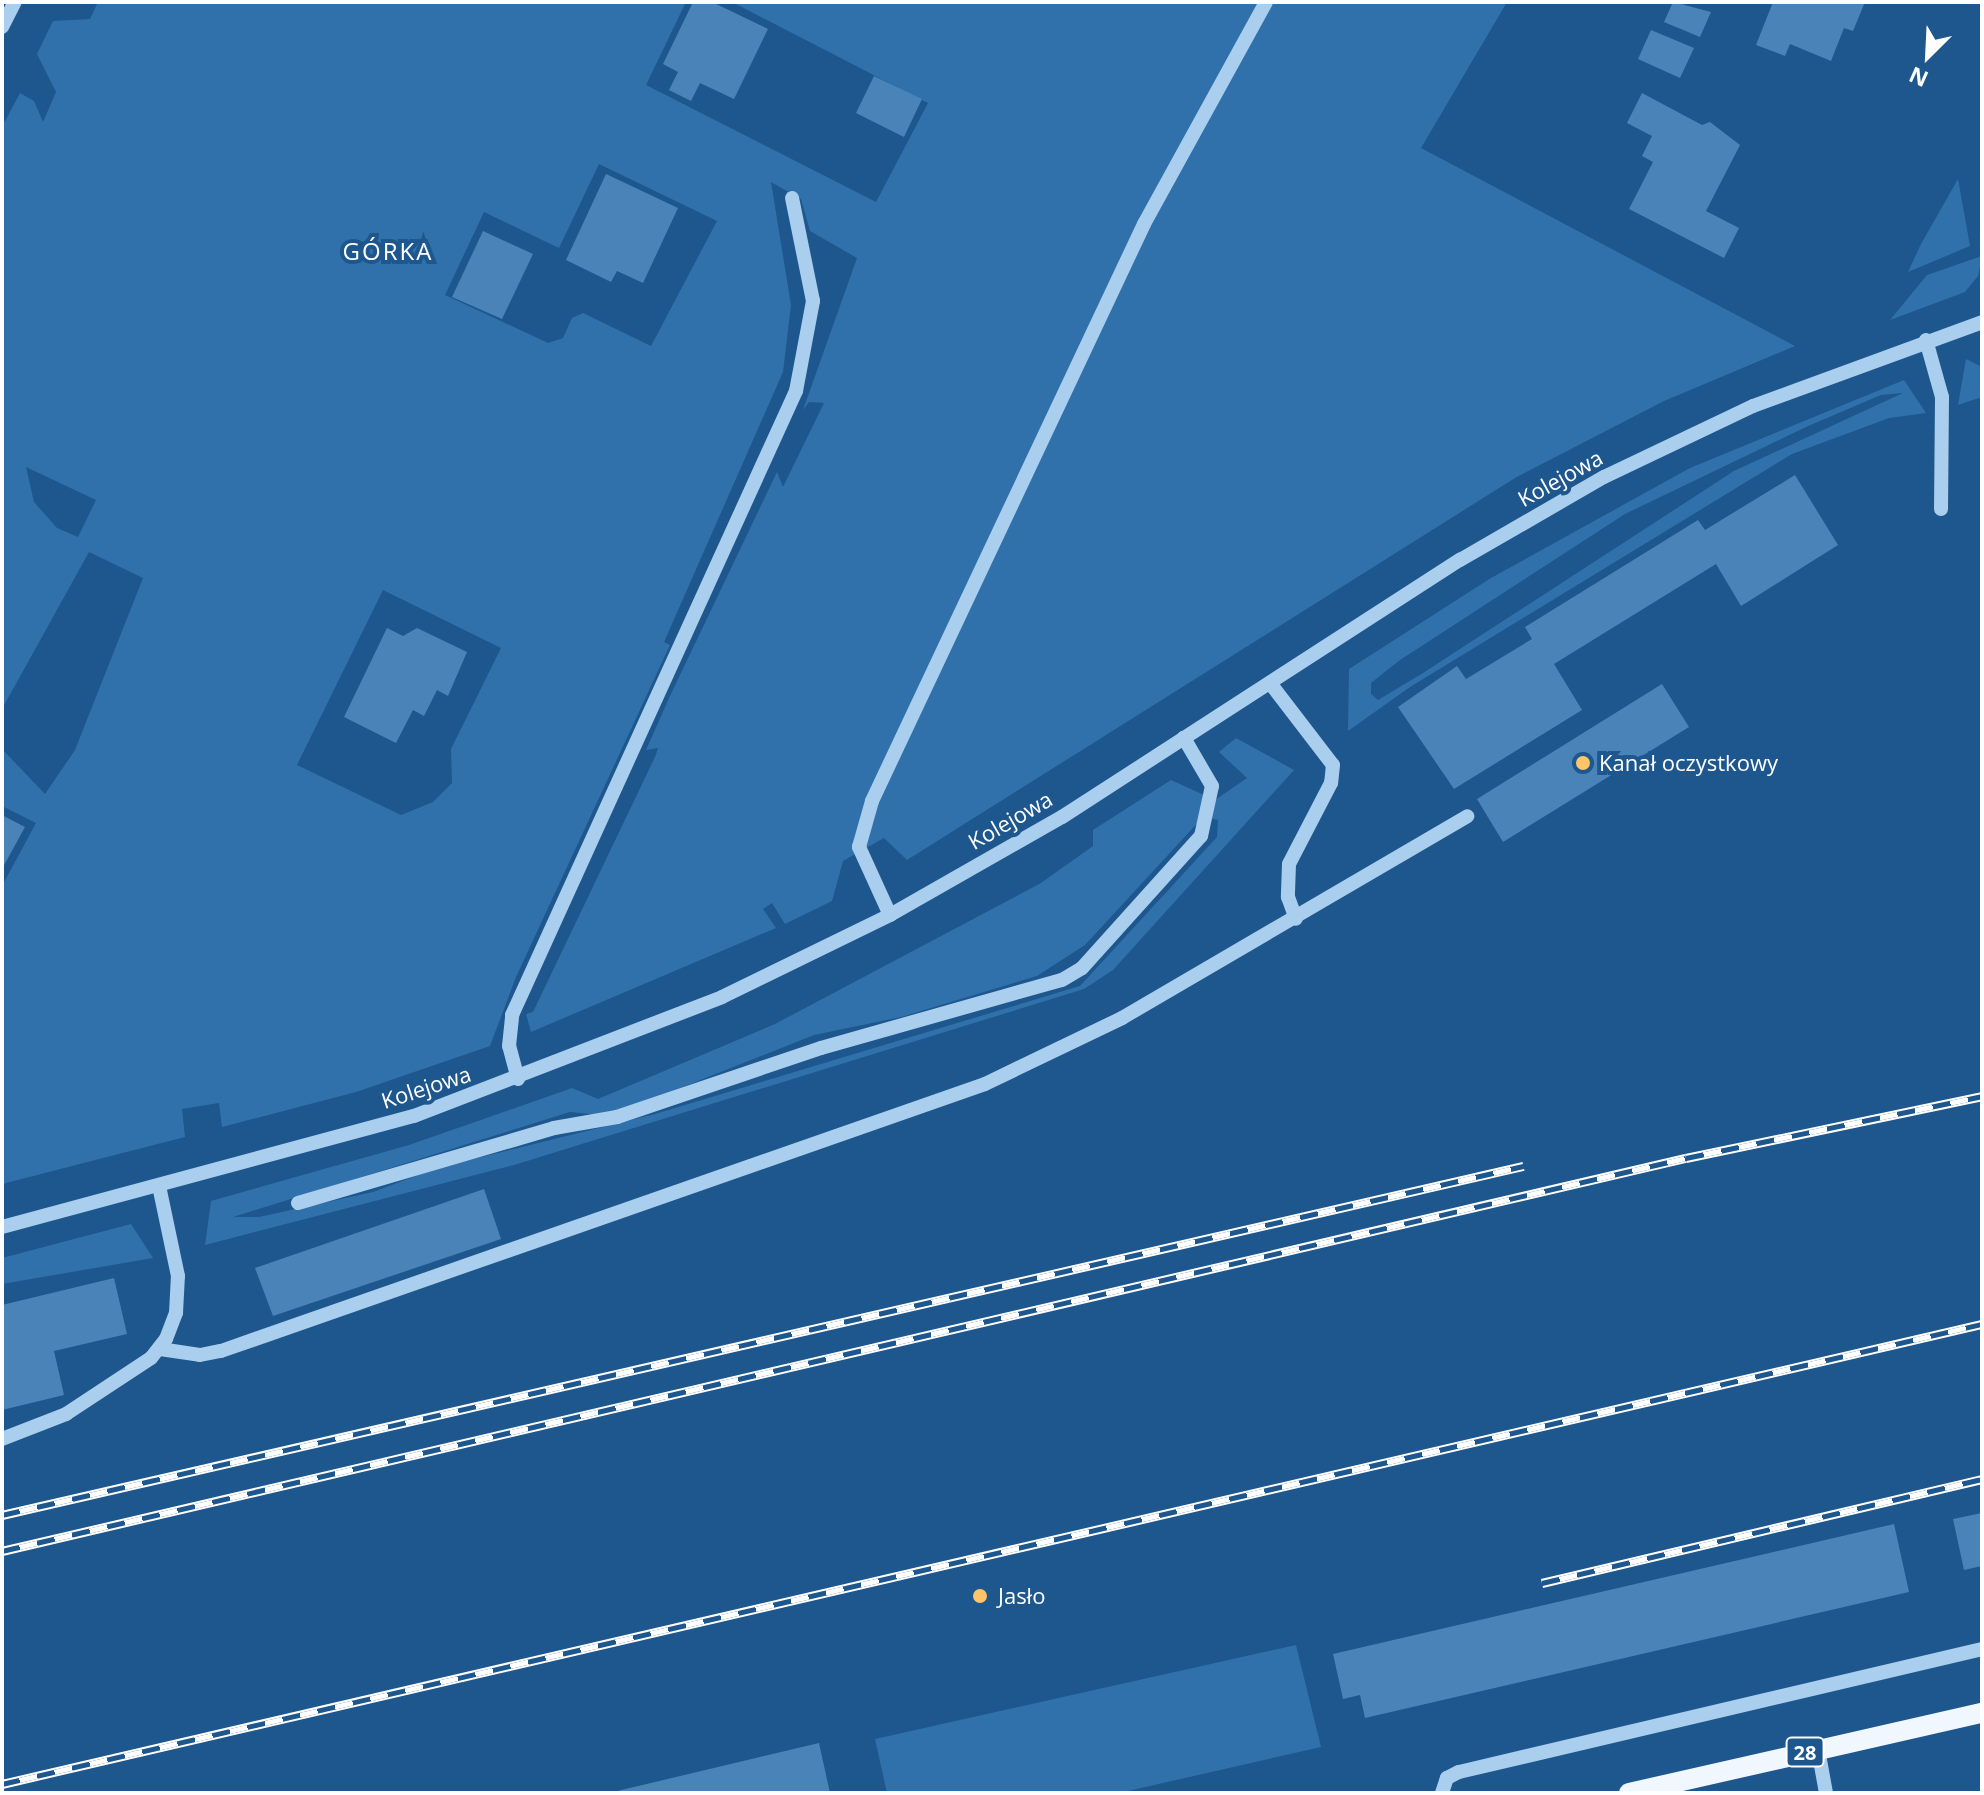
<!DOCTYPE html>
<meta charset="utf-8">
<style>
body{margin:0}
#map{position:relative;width:1984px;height:1795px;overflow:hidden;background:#1d578d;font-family:"Open Sans",sans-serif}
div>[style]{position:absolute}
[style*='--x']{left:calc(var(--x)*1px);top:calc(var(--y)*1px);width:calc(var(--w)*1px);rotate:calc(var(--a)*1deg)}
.green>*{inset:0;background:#3071ab}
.building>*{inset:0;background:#4a83b7}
.minor>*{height:14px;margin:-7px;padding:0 7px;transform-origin:7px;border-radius:7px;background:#aaceed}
.major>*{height:20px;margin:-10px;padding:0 10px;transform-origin:10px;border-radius:10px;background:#f0f7ff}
.rail>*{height:9px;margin-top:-4.5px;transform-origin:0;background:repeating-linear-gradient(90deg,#1d578d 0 18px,#fff 0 36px);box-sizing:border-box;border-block:2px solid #fff}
.dots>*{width:22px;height:22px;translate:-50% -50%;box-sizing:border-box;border:4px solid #1d578d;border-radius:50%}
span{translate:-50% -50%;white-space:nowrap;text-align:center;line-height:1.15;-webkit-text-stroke:8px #1d578d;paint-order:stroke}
.shield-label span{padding:2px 6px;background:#1d578d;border:2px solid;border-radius:6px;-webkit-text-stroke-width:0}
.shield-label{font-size:20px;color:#fff;font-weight:700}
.street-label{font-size:22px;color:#fff}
.poi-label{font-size:22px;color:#fff}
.left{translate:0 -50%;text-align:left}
.neighbourhood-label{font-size:24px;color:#fff;letter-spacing:2px}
.frame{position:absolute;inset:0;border:4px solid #fff;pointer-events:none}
.north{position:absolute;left:1888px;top:16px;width:80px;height:80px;-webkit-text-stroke:6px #1d578d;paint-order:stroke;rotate:204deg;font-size:22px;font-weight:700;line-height:32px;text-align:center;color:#fff}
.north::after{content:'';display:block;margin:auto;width:28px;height:36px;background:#fff;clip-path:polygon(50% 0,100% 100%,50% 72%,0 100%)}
</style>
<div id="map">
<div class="green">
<div style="clip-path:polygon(evenodd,98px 2px,686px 2px,646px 85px,876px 202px,928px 103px,732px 2px,1507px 2px,1421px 148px,1795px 346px,1664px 401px,1515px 478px,907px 860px,884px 838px,843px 861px,832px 901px,785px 924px,772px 903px,763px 909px,776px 928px,531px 1032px,526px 1014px,533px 1012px,655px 757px,658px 748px,646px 750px,670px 696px,777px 472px,783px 487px,824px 403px,809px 402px,803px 410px,857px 258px,810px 231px,801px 199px,771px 182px,791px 305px,783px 372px,664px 642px,670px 645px,516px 977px,490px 1046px,356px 1092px,222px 1127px,219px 1103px,182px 1109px,185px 1137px,2px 1184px,2px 886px,36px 823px,2px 806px,2px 749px,45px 794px,75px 750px,143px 578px,89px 552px,2px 709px,2px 127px,20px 93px,34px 101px,43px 122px,56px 92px,37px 54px,53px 21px,90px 19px,98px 2px,599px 164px,717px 221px,651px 346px,583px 313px,572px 318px,563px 338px,548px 343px,445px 295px,484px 212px,559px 248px,599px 164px,98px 2px,26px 467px,96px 500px,78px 537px,57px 528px,34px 502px,26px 467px,98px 2px,383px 590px,501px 648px,451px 749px,452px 783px,433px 802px,401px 815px,297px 765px,383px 590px)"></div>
<div style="clip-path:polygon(1958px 179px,1970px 246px,1908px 272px,1921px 244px)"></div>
<div style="clip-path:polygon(1982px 256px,1978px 276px,1965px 292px,1890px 320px,1927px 275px)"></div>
<div style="clip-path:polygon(1966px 359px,1982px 367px,1982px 397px,1958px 405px)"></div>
<div style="clip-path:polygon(evenodd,1904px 380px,1926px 413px,1889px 418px,1792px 454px,1410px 687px,1348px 731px,1349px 669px,1491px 578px,1690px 468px,1904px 380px,1903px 393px,1734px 471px,1423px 673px,1378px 700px,1371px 694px,1371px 683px,1400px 660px,1625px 514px,1808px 426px,1881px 395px,1903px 393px)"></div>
<div style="clip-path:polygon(evenodd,1236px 738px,1294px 770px,1113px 970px,1084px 989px,514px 1165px,205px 1245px,211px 1201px,409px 1145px,572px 1088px,598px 1099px,775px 1024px,1041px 883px,1093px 846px,1093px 830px,1171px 780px,1215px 800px,1247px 778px,1219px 752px,1236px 738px,1203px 817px,1218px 820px,1217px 837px,1080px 986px,655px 1114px,437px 1168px,373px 1192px,259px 1217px,233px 1217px,570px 1112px,610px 1116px,814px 1035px,901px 1017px,1037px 976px,1085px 945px,1203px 817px)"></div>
<div style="clip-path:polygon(131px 1224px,153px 1258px,2px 1284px,2px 1258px)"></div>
<div style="clip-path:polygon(1296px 1645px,1321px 1747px,1119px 1793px,887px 1793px,875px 1739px)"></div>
</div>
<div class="building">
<div style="clip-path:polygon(693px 2px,712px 2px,768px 29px,734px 99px,700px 83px,691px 101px,669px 90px,678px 72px,663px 64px)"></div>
<div style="clip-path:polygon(1673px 2px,1711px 12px,1700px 37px,1664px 22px)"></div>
<div style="clip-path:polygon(1773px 2px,1865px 2px,1853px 31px,1844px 28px,1831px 61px,1790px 44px,1785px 56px,1756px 45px)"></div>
<div style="clip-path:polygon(1651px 30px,1694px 48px,1680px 78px,1638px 59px)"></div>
<div style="clip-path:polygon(874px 76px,922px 99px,904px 137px,856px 113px)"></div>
<div style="clip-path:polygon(1642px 93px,1702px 125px,1710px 122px,1740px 145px,1706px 211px,1739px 228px,1724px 258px,1629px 209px,1653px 162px,1642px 156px,1652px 136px,1627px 123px)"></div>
<div style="clip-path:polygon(606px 174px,678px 208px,643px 283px,617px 271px,611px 282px,566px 260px)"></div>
<div style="clip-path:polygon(483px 231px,533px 254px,502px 319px,452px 297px)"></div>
<div style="clip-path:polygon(1795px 475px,1838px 545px,1741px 606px,1716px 564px,1554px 664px,1582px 710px,1454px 789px,1398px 707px,1457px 666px,1466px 679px,1532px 639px,1525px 627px,1698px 520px,1705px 530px)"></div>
<div style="clip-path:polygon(387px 628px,403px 636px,417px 628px,467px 652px,448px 696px,437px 690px,424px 716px,413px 710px,396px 743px,344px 717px)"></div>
<div style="clip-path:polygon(1662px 684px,1689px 727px,1503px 842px,1477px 799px)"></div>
<div style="clip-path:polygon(2px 815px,25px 827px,2px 869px)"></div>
<div style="clip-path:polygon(484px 1189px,501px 1239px,273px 1316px,255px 1268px)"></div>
<div style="clip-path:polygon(114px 1278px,127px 1334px,54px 1351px,64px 1395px,2px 1410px,2px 1305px)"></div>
<div style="clip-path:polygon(1982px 1513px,1982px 1566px,1964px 1570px,1953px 1519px)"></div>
<div style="clip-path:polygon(1894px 1524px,1909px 1592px,1365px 1718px,1360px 1695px,1343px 1699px,1333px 1654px)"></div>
<div style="clip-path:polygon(819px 1743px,830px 1793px,613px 1793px,613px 1792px)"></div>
</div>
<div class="minor">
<div style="--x:2;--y:27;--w:28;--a:-63"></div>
<div style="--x:1926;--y:340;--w:59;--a:74.3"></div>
<div style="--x:1942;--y:397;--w:112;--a:90.5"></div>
<div style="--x:1270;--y:683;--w:103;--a:52.5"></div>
<div style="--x:1333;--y:765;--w:18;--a:96"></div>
<div style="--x:1331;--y:783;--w:91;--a:117.4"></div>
<div style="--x:1289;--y:864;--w:33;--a:92"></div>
<div style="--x:1288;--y:897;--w:23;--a:70"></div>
<div style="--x:890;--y:915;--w:75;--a:-114.5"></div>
<div style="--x:859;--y:847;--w:48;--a:-74.2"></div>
<div style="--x:872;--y:801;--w:638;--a:-64.76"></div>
<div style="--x:1144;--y:224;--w:253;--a:-61.2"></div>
<div style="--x:518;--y:1079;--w:34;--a:-105"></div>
<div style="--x:509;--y:1046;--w:31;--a:-84"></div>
<div style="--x:512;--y:1015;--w:686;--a:-65.53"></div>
<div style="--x:796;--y:391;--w:92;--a:-79.3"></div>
<div style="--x:813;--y:301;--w:105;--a:-101.5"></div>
<div style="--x:298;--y:1203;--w:267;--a:-16.3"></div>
<div style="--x:554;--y:1128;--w:64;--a:-9.9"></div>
<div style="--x:617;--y:1117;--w:215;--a:-18.7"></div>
<div style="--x:821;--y:1048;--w:250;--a:-15.8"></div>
<div style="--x:1062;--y:980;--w:23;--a:-31"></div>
<div style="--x:1082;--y:968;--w:178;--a:-48"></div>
<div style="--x:1201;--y:836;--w:51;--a:-77.6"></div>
<div style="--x:1212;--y:786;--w:56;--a:-120.3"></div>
<div style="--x:2;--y:1227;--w:427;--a:-15.1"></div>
<div style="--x:414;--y:1116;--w:330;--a:-21.1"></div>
<div style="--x:722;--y:997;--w:187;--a:-26"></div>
<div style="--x:890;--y:915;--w:198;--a:-29.7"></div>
<div style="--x:1062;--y:817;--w:474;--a:-32.9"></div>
<div style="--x:1460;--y:560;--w:166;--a:-30"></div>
<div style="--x:1604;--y:477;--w:165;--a:-25.5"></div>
<div style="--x:1753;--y:406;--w:244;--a:-20.1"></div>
<div style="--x:160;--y:1349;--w:40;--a:8.5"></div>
<div style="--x:200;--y:1355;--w:21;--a:-11"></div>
<div style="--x:221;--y:1351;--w:809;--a:-19.26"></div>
<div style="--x:985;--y:1084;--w:152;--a:-25.7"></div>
<div style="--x:1122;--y:1018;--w:400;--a:-30.3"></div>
<div style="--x:2;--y:1439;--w:69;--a:-21.3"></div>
<div style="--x:66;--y:1414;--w:102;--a:-33.4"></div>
<div style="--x:151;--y:1358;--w:24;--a:-52"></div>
<div style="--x:166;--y:1339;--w:28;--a:-69"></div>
<div style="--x:176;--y:1313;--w:37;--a:-87"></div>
<div style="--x:178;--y:1276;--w:92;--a:-101.9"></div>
<div style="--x:1818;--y:1749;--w:45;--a:79.7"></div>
<div style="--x:1442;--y:1793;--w:16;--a:-72"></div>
<div style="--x:1447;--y:1778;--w:13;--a:-27"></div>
<div style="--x:1459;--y:1772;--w:537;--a:-13.23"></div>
</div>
<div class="major">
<div style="--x:1629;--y:1793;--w:362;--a:-12.8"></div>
</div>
<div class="rail">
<div style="--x:2;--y:1515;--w:1561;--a:-12.92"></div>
<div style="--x:2;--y:1551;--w:1729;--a:-13.14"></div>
<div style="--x:1686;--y:1158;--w:302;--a:-11.8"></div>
<div style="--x:1542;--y:1583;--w:452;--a:-13.3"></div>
<div style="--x:2;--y:1784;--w:2033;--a:-13.08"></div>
</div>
<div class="dots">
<div style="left:1583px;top:763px;background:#fdc568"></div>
<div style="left:980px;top:1596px;background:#fdc568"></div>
</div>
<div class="shield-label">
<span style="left:1805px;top:1752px">28</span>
</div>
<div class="street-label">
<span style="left:1560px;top:478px;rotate:-29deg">Kolejowa</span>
<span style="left:1010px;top:820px;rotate:-30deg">Kolejowa</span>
<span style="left:426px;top:1087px;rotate:-18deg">Kolejowa</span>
</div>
<div class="poi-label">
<span class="left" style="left:1599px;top:763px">Kanał oczystkowy</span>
<span class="left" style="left:998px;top:1596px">Jasło</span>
</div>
<div class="neighbourhood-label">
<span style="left:388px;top:251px">GÓRKA</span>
</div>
<div class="frame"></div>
<div class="north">N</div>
</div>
